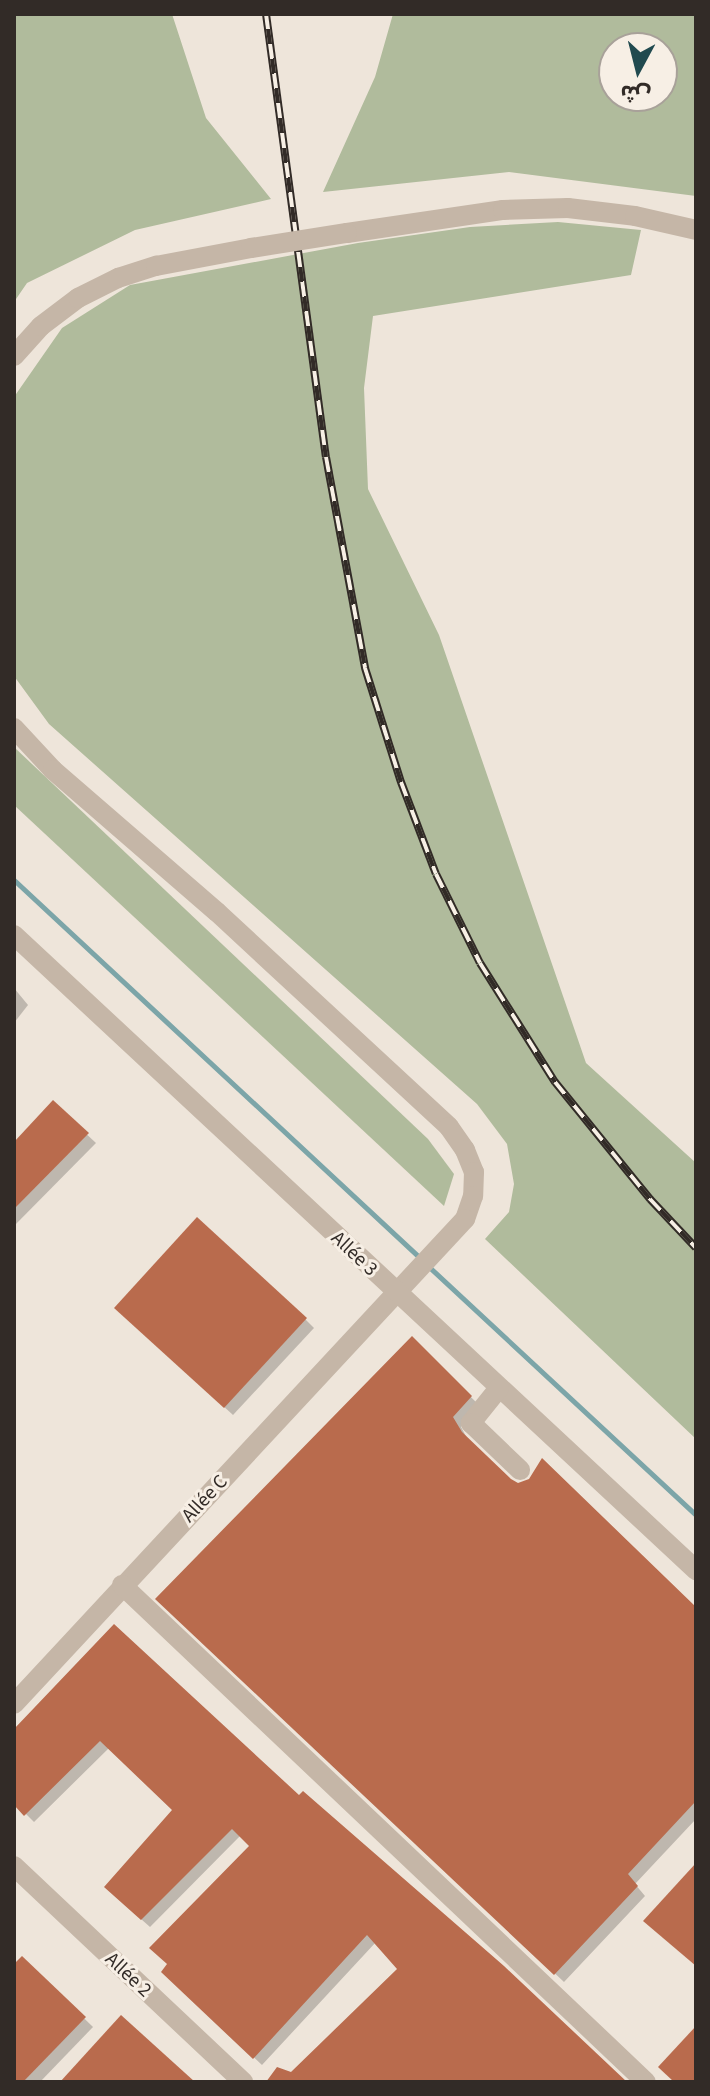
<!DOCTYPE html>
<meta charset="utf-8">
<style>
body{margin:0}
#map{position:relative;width:710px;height:2096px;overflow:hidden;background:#eee5da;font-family:"Source Sans 3","Noto Sans Arabic",sans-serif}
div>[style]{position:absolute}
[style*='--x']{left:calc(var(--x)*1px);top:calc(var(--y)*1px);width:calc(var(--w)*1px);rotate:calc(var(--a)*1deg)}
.green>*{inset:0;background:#b0bb9c}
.shadow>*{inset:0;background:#0003}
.stream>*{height:5px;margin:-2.5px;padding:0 2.5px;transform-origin:2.5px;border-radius:2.5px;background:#7ca5a8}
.building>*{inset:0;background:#b96b4d}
.minor>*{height:20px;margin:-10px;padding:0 10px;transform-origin:10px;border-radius:10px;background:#c5b6a7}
.rail>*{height:8px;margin-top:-4px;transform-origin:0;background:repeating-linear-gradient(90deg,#f7efe5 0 15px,#322b27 0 30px);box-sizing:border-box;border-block:2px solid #322b27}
.minor-bridge>*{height:20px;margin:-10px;padding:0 10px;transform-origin:10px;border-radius:10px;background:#c5b6a7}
span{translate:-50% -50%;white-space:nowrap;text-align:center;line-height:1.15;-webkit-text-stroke:6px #f7efe5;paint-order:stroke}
.street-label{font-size:20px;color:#322b27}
.frame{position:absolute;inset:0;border:16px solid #322b27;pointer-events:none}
.north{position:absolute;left:598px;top:32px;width:80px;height:80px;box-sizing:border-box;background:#f7efe5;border:2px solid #a8a199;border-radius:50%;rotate:187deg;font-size:22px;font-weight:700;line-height:32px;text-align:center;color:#322b27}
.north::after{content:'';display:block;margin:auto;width:28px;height:36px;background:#214a4f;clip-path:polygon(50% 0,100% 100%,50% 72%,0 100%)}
</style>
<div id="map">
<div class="green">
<div style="clip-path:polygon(14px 14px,172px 14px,206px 118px,271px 199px,135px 230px,27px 283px,14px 302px)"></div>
<div style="clip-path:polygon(evenodd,393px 14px,696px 14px,696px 196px,509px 172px,323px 192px,375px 77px,393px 14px,614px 48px,662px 48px,662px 96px,614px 96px,614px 48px)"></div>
<div style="clip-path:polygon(558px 222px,641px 230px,631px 275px,373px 316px,364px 388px,368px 489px,439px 635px,586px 1063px,696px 1163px,696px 1439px,485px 1239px,509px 1212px,514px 1184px,507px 1144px,477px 1104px,49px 724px,14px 676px,14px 397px,62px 328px,130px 285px,358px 243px,470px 227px)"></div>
<div style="clip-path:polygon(14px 747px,428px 1139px,454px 1174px,444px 1206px,14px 805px)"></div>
</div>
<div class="shadow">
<div style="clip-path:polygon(14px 988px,28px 1005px,14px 1023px)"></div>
<div style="clip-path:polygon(53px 1103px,96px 1143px,14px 1226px,14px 1145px)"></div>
<div style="clip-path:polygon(125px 1316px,305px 1319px,314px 1328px,233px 1415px)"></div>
<div style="clip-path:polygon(412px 1339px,480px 1406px,461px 1427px,469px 1442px,516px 1485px,696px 1610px,696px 1819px,635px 1884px,645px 1896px,564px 1982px,158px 1599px)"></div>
<div style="clip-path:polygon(115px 1627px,299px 1798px,624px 2082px,269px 2082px,292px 2074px,400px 1969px,376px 1942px,262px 2065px,163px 1972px,252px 1846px,241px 1835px,150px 1927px,114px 1895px,175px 1810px,109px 1748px,34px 1822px,14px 1802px,14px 1732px)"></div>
<div style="clip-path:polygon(22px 1958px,93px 2027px,40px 2082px,14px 2082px,14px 1966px)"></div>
</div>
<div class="stream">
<div style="--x:14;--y:880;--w:555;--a:42.95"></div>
<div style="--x:427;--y:1265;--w:367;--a:42.9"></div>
</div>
<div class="building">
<div style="clip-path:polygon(53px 1100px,89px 1133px,14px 1209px,14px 1142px)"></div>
<div style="clip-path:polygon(197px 1217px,307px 1318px,224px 1408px,114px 1308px)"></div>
<div style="clip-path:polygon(412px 1336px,472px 1396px,453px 1417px,462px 1432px,511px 1479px,518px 1483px,529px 1479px,542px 1458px,696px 1607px,696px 1801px,628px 1874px,638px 1886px,554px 1975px,155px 1599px)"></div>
<div style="clip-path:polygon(114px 1624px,299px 1795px,303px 1791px,504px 1966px,627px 2082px,266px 2082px,277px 2067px,291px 2072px,397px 1969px,367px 1935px,253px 2059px,161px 1972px,167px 1964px,149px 1948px,249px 1846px,232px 1829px,141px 1920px,104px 1887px,172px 1810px,100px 1741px,24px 1816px,14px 1805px,14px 1729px)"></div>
<div style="clip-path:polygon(696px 1863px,696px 1966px,643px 1921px)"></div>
<div style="clip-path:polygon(22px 1956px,86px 2017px,23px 2082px,14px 2082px,14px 1964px)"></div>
<div style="clip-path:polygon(121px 2015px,195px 2082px,60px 2082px)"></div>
<div style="clip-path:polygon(696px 2026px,696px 2082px,674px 2082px,658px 2067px)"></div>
</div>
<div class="minor">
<div style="--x:347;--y:233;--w:158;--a:-8.4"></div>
<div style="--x:503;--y:210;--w:65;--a:-1.8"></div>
<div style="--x:568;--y:208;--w:67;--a:6.8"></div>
<div style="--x:635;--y:216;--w:63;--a:12.9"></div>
<div style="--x:14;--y:356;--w:40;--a:-48"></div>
<div style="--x:41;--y:326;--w:46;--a:-37.1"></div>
<div style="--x:78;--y:298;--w:45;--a:-26.6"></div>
<div style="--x:118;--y:278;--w:40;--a:-18"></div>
<div style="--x:156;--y:266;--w:97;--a:-10.7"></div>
<div style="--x:14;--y:728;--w:57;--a:47.1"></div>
<div style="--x:53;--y:770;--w:217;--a:40.9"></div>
<div style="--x:217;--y:912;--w:316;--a:42.8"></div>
<div style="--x:449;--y:1127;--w:28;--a:55"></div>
<div style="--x:465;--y:1150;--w:24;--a:68"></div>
<div style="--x:474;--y:1172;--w:24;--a:92"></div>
<div style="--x:473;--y:1196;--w:24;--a:109"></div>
<div style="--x:465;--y:1219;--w:662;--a:132.92"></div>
<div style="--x:14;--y:935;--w:932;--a:42.96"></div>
<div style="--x:499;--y:1388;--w:45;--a:128.7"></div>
<div style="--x:471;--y:1423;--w:68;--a:43.8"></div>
<div style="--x:122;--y:1585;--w:722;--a:43.49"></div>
<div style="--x:14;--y:1866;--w:315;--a:43.3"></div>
</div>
<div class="rail">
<div style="--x:266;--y:14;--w:447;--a:82.3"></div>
<div style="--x:326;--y:457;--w:215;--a:79.5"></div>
<div style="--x:365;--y:668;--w:120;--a:72.5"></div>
<div style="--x:401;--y:782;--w:98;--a:69.2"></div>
<div style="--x:436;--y:874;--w:99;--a:63.7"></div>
<div style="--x:480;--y:963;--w:141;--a:57.8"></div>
<div style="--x:555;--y:1082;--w:151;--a:50.9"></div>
<div style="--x:650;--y:1199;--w:67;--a:46.8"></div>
</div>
<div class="minor-bridge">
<div style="--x:251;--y:248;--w:97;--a:-8.9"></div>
</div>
<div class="street-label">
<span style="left:354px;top:1254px;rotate:43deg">Allée 3</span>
<span style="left:205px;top:1499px;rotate:-47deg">Allée C</span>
<span style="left:128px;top:1975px;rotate:43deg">Allée 2</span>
</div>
<div class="frame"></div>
<div class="north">ش</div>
</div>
